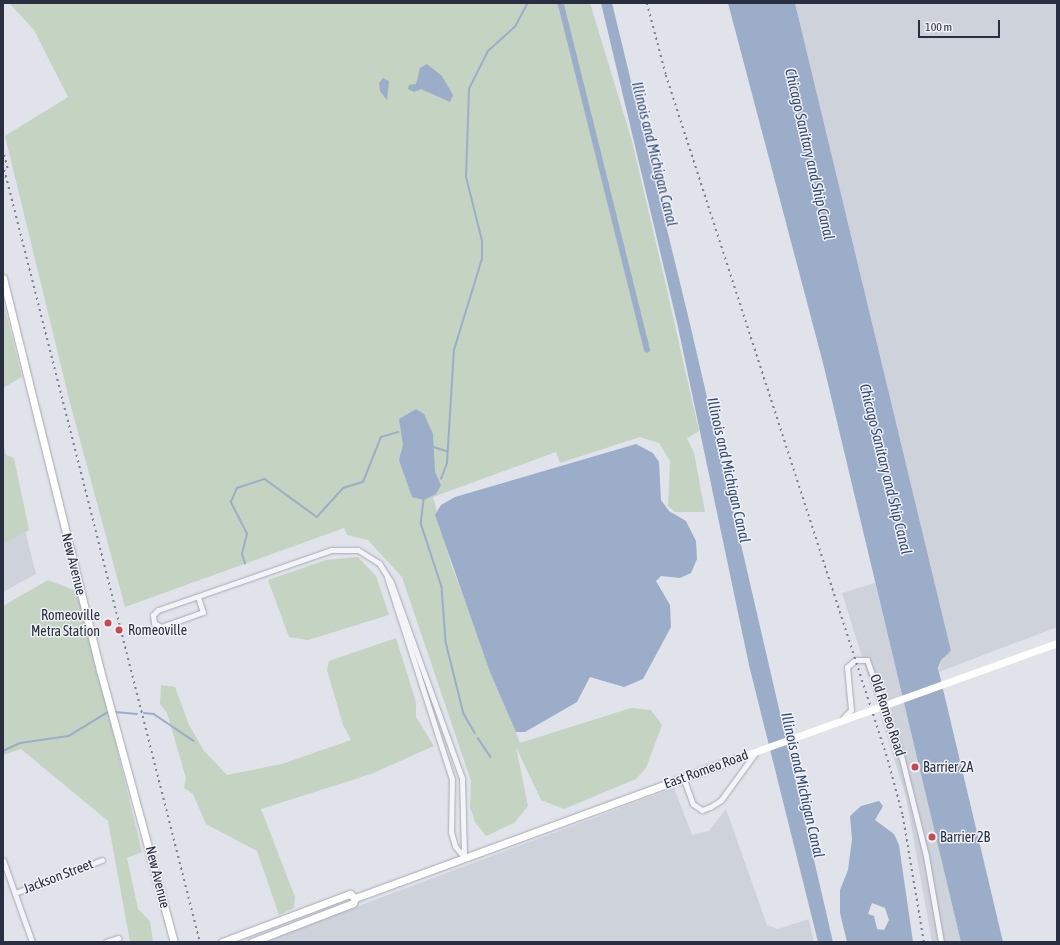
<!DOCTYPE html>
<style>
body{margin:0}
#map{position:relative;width:1060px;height:945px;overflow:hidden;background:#e0e3e9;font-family:"Asap Condensed",sans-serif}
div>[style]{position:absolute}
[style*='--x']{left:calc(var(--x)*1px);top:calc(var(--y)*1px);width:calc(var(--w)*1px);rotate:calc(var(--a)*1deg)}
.built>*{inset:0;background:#ced2db}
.green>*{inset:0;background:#c4d3c2}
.water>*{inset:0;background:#9cadc9}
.stream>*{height:1.5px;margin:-0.75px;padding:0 0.75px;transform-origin:0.75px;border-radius:0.75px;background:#9cadc9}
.canal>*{height:5.5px;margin:-2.75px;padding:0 2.75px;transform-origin:2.75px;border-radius:2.75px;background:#9cadc9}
.roads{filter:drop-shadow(0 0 1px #a5a9b3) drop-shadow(0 0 1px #a5a9b3)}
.street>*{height:5px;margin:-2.5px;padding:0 2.5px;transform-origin:2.5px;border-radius:2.5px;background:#f3f4f7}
.secondary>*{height:7px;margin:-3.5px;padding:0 3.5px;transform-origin:3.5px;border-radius:3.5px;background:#fff}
.rail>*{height:1.5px;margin-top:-0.75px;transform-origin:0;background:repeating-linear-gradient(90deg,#7a8192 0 2px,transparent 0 6px)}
.secondary-bridge>*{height:7px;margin:-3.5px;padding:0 3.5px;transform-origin:3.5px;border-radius:3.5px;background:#fff}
.dots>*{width:11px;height:11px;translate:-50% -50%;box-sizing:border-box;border:2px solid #f0f2f7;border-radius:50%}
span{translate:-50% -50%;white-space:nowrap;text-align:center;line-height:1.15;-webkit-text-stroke:3px #f0f2f7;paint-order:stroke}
.street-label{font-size:14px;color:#292f40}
.poi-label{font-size:14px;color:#292f40}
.right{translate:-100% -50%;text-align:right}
.left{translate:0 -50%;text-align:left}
.water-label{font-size:15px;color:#344a74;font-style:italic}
.frame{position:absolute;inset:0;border:4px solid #292f40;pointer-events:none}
.scale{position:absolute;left:918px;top:20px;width:82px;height:18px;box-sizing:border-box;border:2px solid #292f40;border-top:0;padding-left:5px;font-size:12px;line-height:14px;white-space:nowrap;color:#292f40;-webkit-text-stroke:3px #f0f2f7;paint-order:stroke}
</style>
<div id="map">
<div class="built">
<div style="clip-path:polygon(795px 3px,1057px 3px,1057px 627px,939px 672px,941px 660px,951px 651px)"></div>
<div style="clip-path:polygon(3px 442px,36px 574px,3px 592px)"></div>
<div style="clip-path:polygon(875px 583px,907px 714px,961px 942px,932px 942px,906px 797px,842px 593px)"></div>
<div style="clip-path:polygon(674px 788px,692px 835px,709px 831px,726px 809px,767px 925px,778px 929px,809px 919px,814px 942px,262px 942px)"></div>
</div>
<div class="green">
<div style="clip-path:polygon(9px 3px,590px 3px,632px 141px,664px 277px,699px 431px,687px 438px,694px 453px,705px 512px,675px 512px,668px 506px,670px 461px,659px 443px,640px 437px,560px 463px,556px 452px,433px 497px,451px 564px,520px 743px,631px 708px,651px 710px,662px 725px,646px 768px,636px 779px,564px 809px,541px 800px,516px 747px,528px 806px,514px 823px,486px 836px,475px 822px,470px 807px,471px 781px,402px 577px,368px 540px,347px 535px,344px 528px,125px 607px,69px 399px,5px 136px,68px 97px,34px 30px)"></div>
<div style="clip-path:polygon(3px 301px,22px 377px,3px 388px)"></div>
<div style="clip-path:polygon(3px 454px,14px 458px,29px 530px,3px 544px)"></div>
<div style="clip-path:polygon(358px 557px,376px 576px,389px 615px,308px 640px,289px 637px,268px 580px,326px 560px)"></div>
<div style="clip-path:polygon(48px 580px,79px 592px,142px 852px,127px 858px,138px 909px,150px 921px,153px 942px,130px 942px,108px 821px,21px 749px,3px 755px,3px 606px)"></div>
<div style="clip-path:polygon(396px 638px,416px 702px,416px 717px,434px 746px,371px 774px,261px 809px,295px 897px,294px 908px,279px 915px,257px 851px,206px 824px,193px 794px,184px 788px,186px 778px,167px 713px,160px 704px,161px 685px,175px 687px,189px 725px,204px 751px,227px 775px,282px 764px,351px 740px,343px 725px,327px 670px,329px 661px)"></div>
</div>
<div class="water">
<div style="clip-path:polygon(601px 3px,612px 3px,690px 324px,833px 942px,818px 942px,749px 665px,678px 327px)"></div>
<div style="clip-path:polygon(728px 3px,795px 3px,951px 651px,941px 660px,938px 668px,1003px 942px,961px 942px,823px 363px)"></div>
<div style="clip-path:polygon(427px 64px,442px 76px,453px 95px,450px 102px,421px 89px,414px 92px,408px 89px,409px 85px,416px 84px,420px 68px)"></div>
<div style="clip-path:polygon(383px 78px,389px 81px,387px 100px,380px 91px,379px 83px)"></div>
<div style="clip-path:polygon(416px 409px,424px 414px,433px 434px,435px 472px,441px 485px,436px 494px,424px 500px,412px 497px,399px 460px,403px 445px,399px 419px)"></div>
<div style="clip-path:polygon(636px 444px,653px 453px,659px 462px,661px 500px,669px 511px,686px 521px,696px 541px,697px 559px,691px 573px,680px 578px,661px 576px,656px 581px,670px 605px,671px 627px,643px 679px,624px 687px,590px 677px,577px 702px,525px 732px,516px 732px,490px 672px,435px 515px,441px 505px,455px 497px)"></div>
<div style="clip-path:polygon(evenodd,879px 801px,883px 806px,875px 820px,894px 834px,899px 845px,913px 942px,847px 942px,840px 913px,840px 890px,848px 870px,852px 839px,850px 816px,861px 806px,879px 801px,872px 903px,885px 908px,889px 920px,884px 930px,877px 929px,874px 916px,868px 914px,872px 903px)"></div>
</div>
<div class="stream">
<div style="--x:434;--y:447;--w:13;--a:18"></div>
<div style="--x:441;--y:479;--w:17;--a:-69"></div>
<div style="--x:447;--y:463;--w:113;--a:-86.5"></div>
<div style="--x:454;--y:350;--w:95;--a:-72.9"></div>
<div style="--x:482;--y:259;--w:18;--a:-90"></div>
<div style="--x:482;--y:241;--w:66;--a:-104"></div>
<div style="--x:466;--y:177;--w:88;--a:-88"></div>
<div style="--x:469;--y:89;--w:42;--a:-63.4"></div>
<div style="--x:488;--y:51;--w:36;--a:-42"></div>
<div style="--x:515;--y:27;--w:27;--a:-62"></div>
<div style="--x:424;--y:500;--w:23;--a:97"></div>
<div style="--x:421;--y:523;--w:67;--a:71.8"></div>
<div style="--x:442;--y:587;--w:55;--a:85.8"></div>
<div style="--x:446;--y:642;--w:74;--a:76"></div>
<div style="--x:464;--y:714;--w:22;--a:60"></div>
<div style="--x:245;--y:564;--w:10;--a:-107"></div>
<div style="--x:242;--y:554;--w:21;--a:-76"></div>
<div style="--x:247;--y:534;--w:36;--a:-117"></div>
<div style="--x:231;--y:502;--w:15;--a:-67"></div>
<div style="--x:237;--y:488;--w:29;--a:-18"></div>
<div style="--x:265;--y:479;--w:64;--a:36.2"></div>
<div style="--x:317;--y:517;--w:39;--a:-48"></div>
<div style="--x:343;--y:488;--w:21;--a:-17"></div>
<div style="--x:363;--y:482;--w:48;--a:-68.2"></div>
<div style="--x:381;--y:437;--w:18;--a:-16"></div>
<div style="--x:115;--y:712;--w:22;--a:5"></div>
<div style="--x:144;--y:713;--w:10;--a:6"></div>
<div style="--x:154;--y:714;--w:48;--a:34"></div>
<div style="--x:478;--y:738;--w:23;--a:56"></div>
<div style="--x:3;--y:751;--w:19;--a:-25"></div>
<div style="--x:20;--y:743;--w:49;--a:-8.1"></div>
<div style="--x:69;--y:736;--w:46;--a:-31.6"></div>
</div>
<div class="canal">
<div style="--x:561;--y:3;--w:357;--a:76"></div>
</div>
<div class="roads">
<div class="street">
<div style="--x:387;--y:577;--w:212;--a:72.2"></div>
<div style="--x:452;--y:779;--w:53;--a:91.1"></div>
<div style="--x:451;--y:832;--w:15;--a:74"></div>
<div style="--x:455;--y:846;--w:14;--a:51"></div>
<div style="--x:198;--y:597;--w:16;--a:72"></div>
<div style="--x:203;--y:612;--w:45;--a:160.3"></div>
<div style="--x:161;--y:627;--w:8;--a:-150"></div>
<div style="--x:154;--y:623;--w:8;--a:-97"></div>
<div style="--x:153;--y:615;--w:7;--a:-45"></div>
<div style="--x:158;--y:610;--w:183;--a:-19.1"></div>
<div style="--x:331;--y:550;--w:27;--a:0"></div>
<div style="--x:358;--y:550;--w:25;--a:32"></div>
<div style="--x:379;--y:563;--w:22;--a:58"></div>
<div style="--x:391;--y:582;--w:208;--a:70.1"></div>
<div style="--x:462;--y:778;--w:79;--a:88.5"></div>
<div style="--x:843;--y:718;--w:11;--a:-45"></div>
<div style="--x:851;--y:710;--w:43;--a:-95.3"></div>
<div style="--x:847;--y:667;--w:11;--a:-41"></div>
<div style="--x:855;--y:660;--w:12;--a:0"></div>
<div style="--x:867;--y:660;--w:101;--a:70.3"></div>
<div style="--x:901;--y:755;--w:104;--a:76.1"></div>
<div style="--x:926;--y:856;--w:87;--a:80.1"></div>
<div style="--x:683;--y:777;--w:29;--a:70"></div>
<div style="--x:693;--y:804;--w:11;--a:34"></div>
<div style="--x:702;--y:810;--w:9;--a:-21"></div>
<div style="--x:710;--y:807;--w:13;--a:-32"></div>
<div style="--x:721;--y:800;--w:59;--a:-53.9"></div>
<div style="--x:3;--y:860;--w:87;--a:70.5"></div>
<div style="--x:15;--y:893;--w:93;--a:-20.8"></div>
<div style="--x:106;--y:942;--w:13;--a:-18"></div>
</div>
<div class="secondary">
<div style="--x:3;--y:278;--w:404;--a:76.1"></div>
<div style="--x:100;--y:670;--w:282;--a:74.8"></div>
<div style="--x:222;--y:942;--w:137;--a:-20.6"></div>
<div style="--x:350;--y:894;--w:6;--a:39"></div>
<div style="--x:252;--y:942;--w:108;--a:-21.1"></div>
<div style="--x:353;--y:903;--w:5;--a:-68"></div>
<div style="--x:355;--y:898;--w:405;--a:-20.1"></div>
</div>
</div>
<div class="rail">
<div style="--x:647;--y:3;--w:74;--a:75.2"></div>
<div style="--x:666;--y:75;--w:720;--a:72.04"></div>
<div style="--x:888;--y:760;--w:58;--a:75"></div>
<div style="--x:903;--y:816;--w:128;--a:80.5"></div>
<div style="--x:3;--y:149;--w:21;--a:76"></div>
<div style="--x:3;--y:164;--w:803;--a:75.79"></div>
</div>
<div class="secondary-bridge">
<div style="--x:735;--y:759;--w:342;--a:-19.8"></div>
</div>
<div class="dots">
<div style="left:108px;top:623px;background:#cc474d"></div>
<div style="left:119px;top:630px;background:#cc474d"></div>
<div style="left:915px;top:767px;background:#cc474d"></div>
<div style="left:932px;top:837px;background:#cc474d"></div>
</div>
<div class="street-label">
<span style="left:74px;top:564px;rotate:76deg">New Avenue</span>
<span style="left:888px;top:715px;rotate:72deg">Old Romeo Road</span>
<span style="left:706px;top:769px;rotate:-20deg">East Romeo Road</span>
<span style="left:58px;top:876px;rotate:-21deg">Jackson Street</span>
<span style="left:158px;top:877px;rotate:76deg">New Avenue</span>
</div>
<div class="poi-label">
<span class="right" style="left:100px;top:623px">Romeoville<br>Metra Station</span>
<span class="left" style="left:128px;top:630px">Romeoville</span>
<span class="left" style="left:923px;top:767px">Barrier 2A</span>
<span class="left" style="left:940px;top:837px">Barrier 2B</span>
</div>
<div class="water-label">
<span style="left:655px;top:154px;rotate:76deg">Illinois and Michigan Canal</span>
<span style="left:810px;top:154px;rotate:77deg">Chicago Sanitary and Ship Canal</span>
<span style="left:886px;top:469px;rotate:76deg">Chicago Sanitary and Ship Canal</span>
<span style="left:729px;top:470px;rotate:77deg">Illinois and Michigan Canal</span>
<span style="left:803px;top:785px;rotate:77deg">Illinois and Michigan Canal</span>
</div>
<div class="frame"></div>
<div class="scale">100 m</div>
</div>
